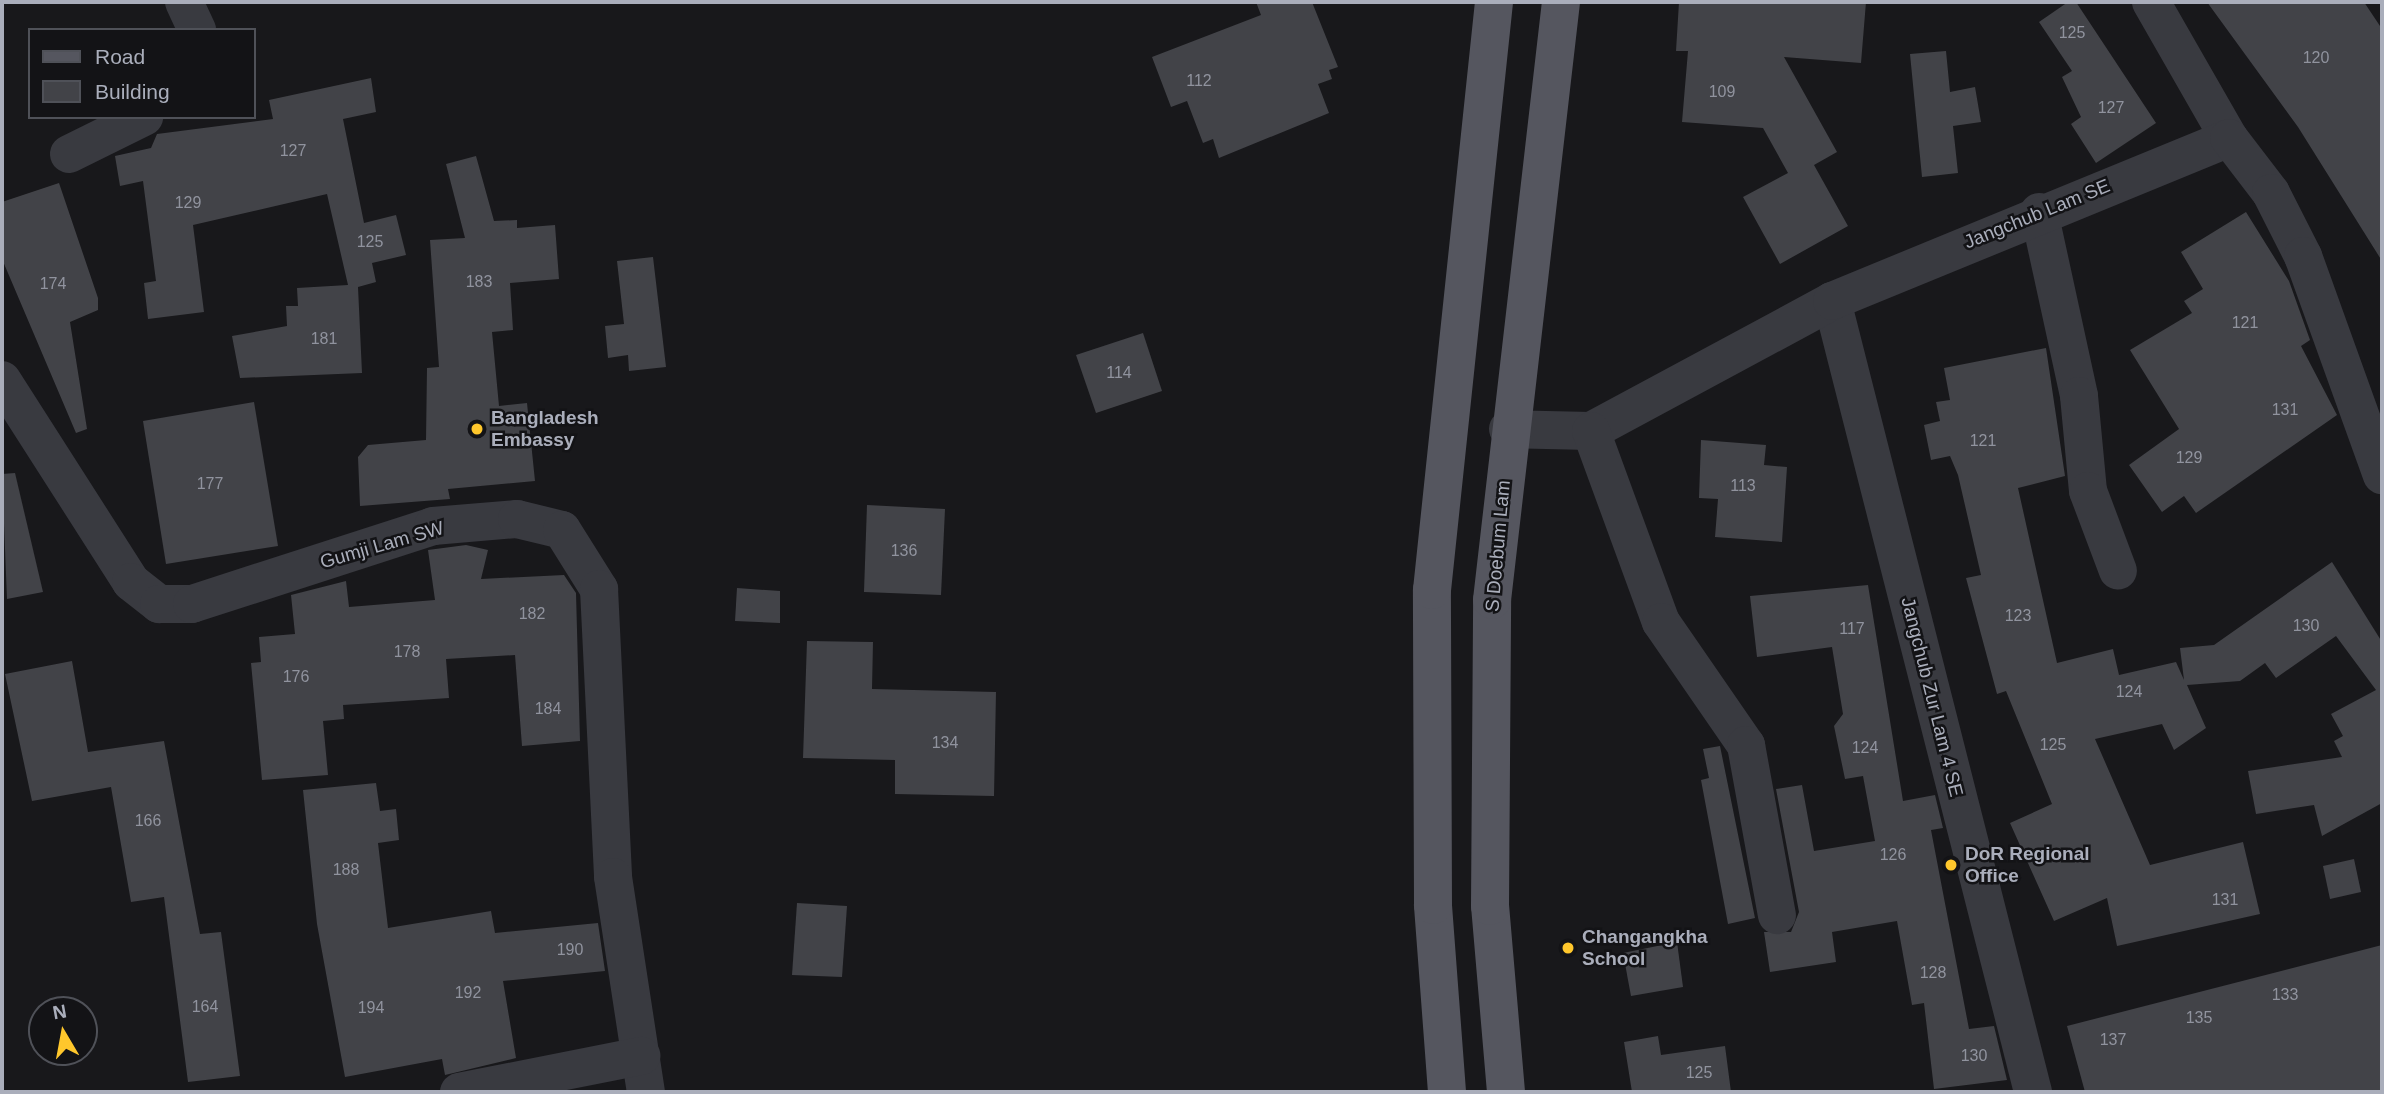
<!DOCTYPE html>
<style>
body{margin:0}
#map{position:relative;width:2384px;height:1094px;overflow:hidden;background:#18181b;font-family:Helvetica,sans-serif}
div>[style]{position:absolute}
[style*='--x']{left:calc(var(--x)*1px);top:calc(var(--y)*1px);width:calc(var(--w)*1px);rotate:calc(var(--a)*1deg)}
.building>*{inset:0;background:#424348}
.minor>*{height:38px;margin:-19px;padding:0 19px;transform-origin:19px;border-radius:19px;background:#393a40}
.major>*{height:38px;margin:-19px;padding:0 19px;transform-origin:19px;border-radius:19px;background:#55565f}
.dots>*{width:19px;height:19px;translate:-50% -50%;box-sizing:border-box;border:4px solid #131316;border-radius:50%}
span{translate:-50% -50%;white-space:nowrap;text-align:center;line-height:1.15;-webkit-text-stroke:5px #131316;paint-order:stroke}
.number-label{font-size:16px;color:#90939e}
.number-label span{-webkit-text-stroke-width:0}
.street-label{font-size:19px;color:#aaaebb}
.poi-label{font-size:19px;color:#aaaebb;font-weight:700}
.left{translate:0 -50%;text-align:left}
.frame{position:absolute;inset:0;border:4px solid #aaaebb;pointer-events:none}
.legend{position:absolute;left:28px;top:28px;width:228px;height:91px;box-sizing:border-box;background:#131316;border:2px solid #4f5158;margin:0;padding:9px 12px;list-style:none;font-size:21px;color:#aaaebb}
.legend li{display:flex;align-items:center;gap:14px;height:35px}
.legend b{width:35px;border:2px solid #4f5158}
.north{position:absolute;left:28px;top:996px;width:70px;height:70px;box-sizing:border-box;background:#131316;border:2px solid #4f5158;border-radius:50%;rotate:350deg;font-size:19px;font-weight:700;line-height:28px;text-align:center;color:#aaaebb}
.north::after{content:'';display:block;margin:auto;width:24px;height:32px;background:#ffc72c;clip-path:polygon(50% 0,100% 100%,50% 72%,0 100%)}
</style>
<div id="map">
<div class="building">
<div style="clip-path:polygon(1256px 2px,1312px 2px,1338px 67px,1329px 70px,1332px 79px,1318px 84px,1329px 113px,1219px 158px,1213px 139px,1203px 143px,1187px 101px,1171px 107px,1152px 57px,1261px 15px)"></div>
<div style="clip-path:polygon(1679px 2px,1866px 2px,1861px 63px,1784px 57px,1837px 152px,1814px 165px,1848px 226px,1780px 264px,1743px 197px,1788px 173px,1763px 128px,1682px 122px,1688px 51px,1676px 51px)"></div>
<div style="clip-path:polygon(2068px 2px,2076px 2px,2156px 123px,2096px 163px,2071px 124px,2081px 117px,2062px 77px,2072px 71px,2039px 22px)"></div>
<div style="clip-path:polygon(2207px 2px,2364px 2px,2382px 29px,2382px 261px,2298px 127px)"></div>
<div style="clip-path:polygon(1946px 51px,1950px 92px,1975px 87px,1981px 122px,1953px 126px,1958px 173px,1922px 177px,1910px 54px)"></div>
<div style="clip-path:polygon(371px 78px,376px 112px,343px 119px,364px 223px,396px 215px,406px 255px,372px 263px,376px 282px,358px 287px,362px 373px,240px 378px,232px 336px,287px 326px,286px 306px,298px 306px,297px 288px,348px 285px,327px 194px,193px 225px,204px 312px,148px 319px,144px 283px,156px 281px,143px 181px,120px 186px,115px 156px,151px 148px,157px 134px,273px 119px,269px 100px)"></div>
<div style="clip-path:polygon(476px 156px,494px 221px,517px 220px,517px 228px,555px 225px,559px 279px,510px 283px,513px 330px,492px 332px,499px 406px,527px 403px,535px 481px,448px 489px,450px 499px,360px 506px,358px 457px,368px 445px,426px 440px,427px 368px,439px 367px,430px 240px,465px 238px,446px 164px)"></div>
<div style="clip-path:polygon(59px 183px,98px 298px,98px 310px,70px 322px,87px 429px,76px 433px,2px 259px,2px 202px)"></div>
<div style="clip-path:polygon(2246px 212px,2289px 281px,2310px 340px,2301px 346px,2337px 415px,2196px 513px,2184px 496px,2162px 512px,2129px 465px,2179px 429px,2130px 350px,2192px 313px,2184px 301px,2203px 289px,2181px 252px)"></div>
<div style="clip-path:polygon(653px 257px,666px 367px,629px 371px,628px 355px,608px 358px,605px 326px,624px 324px,617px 261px)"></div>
<div style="clip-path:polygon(1143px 333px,1162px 391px,1096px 413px,1076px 355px)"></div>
<div style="clip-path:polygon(2046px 348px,2065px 476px,2018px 488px,2057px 663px,2113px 649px,2119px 675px,2176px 662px,2184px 680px,2180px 648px,2214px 645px,2332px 562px,2382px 642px,2382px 803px,2322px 836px,2314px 805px,2256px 814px,2248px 771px,2342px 757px,2334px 741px,2343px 736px,2331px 714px,2376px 690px,2336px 636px,2276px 678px,2265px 663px,2240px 681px,2187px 685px,2206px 728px,2174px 750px,2162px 724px,2095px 739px,2150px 865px,2243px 842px,2260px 914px,2117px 946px,2107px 898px,2054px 921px,2010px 823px,2052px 804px,2006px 691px,1997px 694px,1966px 578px,1981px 575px,1958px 475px,1950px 456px,1931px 460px,1924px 425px,1940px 421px,1936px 402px,1950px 400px,1944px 368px)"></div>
<div style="clip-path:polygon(254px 402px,278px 546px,166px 564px,143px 421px)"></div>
<div style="clip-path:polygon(1701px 440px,1766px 445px,1764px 465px,1787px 467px,1782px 542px,1715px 537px,1718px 499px,1699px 498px)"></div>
<div style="clip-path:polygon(15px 473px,43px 592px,7px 599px,2px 474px)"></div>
<div style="clip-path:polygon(867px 505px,945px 509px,941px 595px,864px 592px)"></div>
<div style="clip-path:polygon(466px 545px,488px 550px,481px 579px,564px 575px,576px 593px,580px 741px,522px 746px,515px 655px,446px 659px,449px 698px,343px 705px,344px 719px,323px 721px,328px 775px,262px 780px,251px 663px,261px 662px,259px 637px,295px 634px,291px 595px,346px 581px,349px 607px,435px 600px,428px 550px)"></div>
<div style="clip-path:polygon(1868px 585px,1903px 801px,1935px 795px,1943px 828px,1931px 830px,1969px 1029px,1994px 1026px,2007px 1080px,1934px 1089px,1924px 1003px,1912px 1005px,1897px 921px,1832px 932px,1836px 962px,1770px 972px,1764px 932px,1791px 932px,1799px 912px,1776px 789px,1802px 785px,1814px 851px,1875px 841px,1863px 776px,1845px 779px,1834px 726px,1843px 714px,1832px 647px,1757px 657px,1750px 596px)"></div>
<div style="clip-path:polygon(737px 588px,780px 591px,780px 623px,735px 621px)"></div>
<div style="clip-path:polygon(807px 641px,873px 642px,872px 689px,996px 692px,994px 796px,895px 794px,895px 760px,803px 758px)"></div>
<div style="clip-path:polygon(72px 661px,88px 752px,164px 741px,200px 934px,221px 932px,240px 1076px,188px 1082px,164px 897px,131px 902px,111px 787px,32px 801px,5px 674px)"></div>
<div style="clip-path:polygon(1720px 746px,1755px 918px,1728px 924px,1701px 780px,1709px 778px,1703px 749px)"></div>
<div style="clip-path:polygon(376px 783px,380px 811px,396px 809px,399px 840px,378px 843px,388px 928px,491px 911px,495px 933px,598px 923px,605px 971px,503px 981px,516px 1058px,445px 1075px,442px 1059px,345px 1077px,317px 924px,303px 790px)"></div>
<div style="clip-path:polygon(2354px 859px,2361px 892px,2330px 899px,2323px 866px)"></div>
<div style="clip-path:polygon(797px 903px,847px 906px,842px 977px,792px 975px)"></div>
<div style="clip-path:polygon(1677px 942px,1683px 987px,1631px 996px,1623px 953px)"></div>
<div style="clip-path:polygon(2382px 945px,2382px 1092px,2085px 1092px,2067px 1026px)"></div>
<div style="clip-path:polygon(1658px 1036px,1661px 1055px,1725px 1046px,1731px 1092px,1632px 1092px,1624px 1042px)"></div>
</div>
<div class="minor">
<div style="--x:184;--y:2;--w:31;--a:65"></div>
<div style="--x:2151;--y:2;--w:157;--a:60.2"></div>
<div style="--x:69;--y:154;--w:84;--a:-26.3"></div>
<div style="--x:2039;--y:212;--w:188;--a:77.7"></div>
<div style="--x:2079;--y:396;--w:95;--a:84.6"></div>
<div style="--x:2088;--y:491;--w:85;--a:69.4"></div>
<div style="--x:1832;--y:301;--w:816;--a:75.74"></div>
<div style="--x:2;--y:380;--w:240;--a:57.4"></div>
<div style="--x:131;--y:582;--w:36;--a:38"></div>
<div style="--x:159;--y:604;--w:33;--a:0"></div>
<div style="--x:192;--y:604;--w:253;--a:-17.9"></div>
<div style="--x:433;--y:526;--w:84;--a:-4.8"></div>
<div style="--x:517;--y:519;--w:46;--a:13.7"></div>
<div style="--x:562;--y:530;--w:70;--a:57.9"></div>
<div style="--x:599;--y:589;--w:288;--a:87.2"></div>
<div style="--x:613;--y:877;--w:218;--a:81.3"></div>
<div style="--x:1508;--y:429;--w:83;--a:1.4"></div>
<div style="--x:1591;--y:431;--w:274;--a:-28.3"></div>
<div style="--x:1832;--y:301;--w:429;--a:-22.3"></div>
<div style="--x:2229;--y:138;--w:69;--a:52.6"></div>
<div style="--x:2271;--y:193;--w:71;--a:63.1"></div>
<div style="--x:2303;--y:256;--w:233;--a:70.2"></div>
<div style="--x:1591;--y:431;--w:203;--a:69.9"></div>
<div style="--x:1661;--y:622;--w:150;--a:55.4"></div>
<div style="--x:1746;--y:745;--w:173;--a:79.7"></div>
<div style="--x:459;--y:1092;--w:186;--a:-11.2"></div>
</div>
<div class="major">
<div style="--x:1447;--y:1092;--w:188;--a:-94.3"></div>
<div style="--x:1433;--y:905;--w:315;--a:-90.2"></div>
<div style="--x:1432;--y:590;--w:591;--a:-83.98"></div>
<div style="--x:1506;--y:1092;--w:187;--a:-94.9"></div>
<div style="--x:1490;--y:906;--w:306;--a:-89.6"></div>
<div style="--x:1492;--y:600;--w:602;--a:-83.42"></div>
</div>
<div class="dots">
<div style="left:477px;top:429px;background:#ffc72c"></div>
<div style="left:1951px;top:865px;background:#ffc72c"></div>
<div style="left:1568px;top:948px;background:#ffc72c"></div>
</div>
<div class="number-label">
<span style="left:2072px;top:33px">125</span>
<span style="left:2316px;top:58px">120</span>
<span style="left:1199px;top:81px">112</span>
<span style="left:1722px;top:92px">109</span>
<span style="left:2111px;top:108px">127</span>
<span style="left:293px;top:151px">127</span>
<span style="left:188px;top:203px">129</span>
<span style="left:370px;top:242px">125</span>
<span style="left:479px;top:282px">183</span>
<span style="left:53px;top:284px">174</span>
<span style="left:2245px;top:323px">121</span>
<span style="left:324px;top:339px">181</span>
<span style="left:1119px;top:373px">114</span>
<span style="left:2285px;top:410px">131</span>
<span style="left:1983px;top:441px">121</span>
<span style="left:2189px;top:458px">129</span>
<span style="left:210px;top:484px">177</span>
<span style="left:1743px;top:486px">113</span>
<span style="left:904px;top:551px">136</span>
<span style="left:532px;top:614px">182</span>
<span style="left:2018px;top:616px">123</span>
<span style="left:2306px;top:626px">130</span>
<span style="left:1852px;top:629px">117</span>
<span style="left:407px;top:652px">178</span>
<span style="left:296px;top:677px">176</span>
<span style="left:2129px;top:692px">124</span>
<span style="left:548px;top:709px">184</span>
<span style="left:945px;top:743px">134</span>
<span style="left:2053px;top:745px">125</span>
<span style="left:1865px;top:748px">124</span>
<span style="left:148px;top:821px">166</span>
<span style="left:1893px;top:855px">126</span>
<span style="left:346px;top:870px">188</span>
<span style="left:2225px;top:900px">131</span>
<span style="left:570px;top:950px">190</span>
<span style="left:1933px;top:973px">128</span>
<span style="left:468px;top:993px">192</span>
<span style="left:2285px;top:995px">133</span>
<span style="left:205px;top:1007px">164</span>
<span style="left:371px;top:1008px">194</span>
<span style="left:2199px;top:1018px">135</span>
<span style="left:2113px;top:1040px">137</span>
<span style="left:1974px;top:1056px">130</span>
<span style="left:1699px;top:1073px">125</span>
</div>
<div class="street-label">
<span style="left:2037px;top:214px;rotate:-22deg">Jangchub Lam SE</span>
<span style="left:382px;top:545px;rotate:-16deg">Gumji Lam SW</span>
<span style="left:1498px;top:546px;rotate:-85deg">S Doebum Lam</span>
<span style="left:1932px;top:697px;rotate:76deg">Jangchub Zur Lam 4 SE</span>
</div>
<div class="poi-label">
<span class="left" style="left:491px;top:429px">Bangladesh<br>Embassy</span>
<span class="left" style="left:1965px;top:865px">DoR Regional<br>Office</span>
<span class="left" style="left:1582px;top:948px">Changangkha<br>School</span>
</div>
<div class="frame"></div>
<ul class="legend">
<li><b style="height:9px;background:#55565f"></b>Road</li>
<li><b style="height:19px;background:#424348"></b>Building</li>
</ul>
<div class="north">N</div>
</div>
